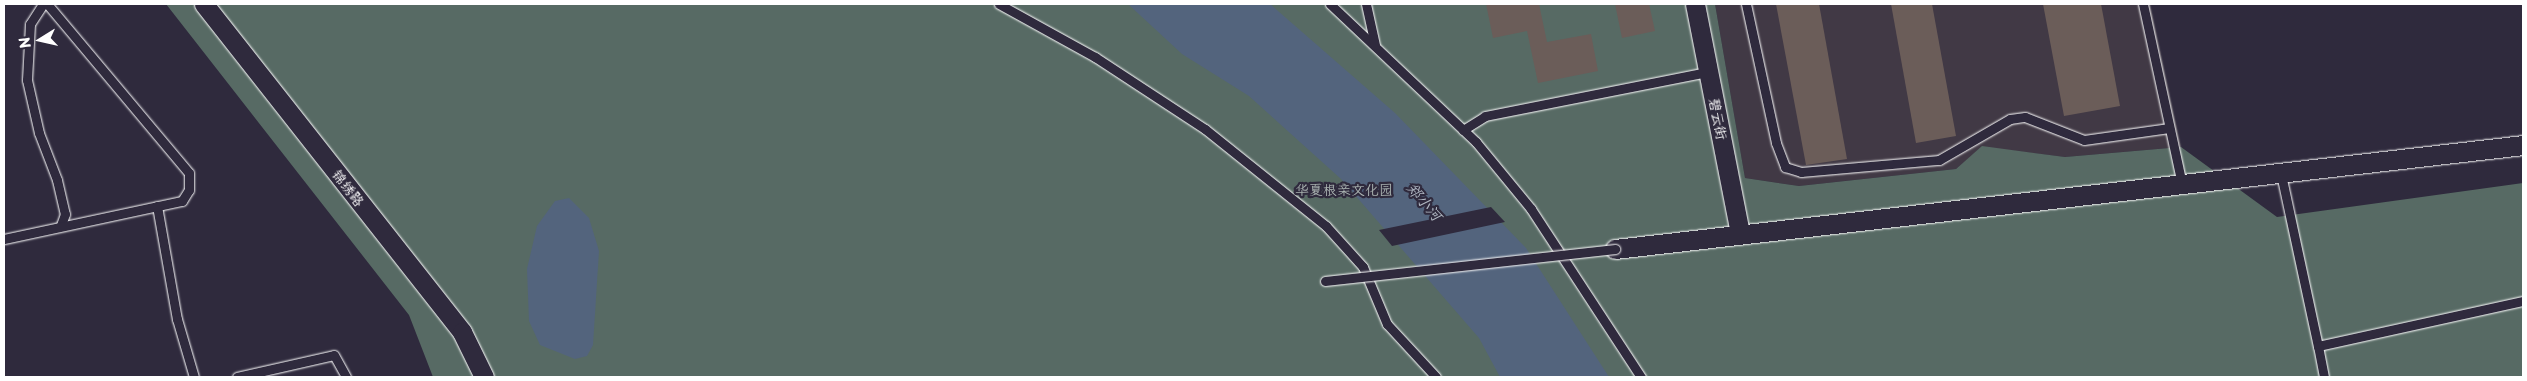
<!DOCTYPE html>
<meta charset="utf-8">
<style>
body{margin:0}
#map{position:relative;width:2527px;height:381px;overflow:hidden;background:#2f2a3d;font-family:"Playpen Sans","LXGW WenKai TC",sans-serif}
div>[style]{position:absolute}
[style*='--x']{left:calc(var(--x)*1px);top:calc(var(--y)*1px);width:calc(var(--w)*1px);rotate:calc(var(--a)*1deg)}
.built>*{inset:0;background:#413945}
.green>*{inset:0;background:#576a64}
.water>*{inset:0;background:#53647d}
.pier>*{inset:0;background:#2f2a3d}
.building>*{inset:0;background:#6b5d59}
.roads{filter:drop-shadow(0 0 1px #fff) drop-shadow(0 0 1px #fff)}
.lane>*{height:9px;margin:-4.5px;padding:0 4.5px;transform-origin:4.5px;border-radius:4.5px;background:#2f2a3d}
.street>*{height:19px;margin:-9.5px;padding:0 9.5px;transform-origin:9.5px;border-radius:9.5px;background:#2f2a3d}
.bridges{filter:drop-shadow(0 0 1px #fff) drop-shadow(0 0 1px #fff)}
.lane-bridge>*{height:9px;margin:-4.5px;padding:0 4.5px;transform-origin:4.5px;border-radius:4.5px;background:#2f2a3d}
span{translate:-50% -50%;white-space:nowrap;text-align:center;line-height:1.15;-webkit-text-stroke:4.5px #2f2a3d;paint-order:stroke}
.street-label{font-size:14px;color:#fff}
.park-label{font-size:14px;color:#abb4b2}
.water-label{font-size:15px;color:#b2b9c4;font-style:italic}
.frame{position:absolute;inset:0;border:5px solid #fff;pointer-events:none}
.north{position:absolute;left:15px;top:15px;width:50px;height:50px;-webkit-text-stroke:4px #2f2a3d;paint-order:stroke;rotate:260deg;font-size:14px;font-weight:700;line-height:20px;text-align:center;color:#fff}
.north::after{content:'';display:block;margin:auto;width:18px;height:22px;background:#fff;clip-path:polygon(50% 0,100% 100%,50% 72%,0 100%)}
</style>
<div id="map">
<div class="built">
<div style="clip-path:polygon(1715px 4px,2150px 4px,2181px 147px,2065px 157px,1982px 147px,1956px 169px,1799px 186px,1745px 178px)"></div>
</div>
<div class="green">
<div style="clip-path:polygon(166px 4px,1715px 4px,1745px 178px,1799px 186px,1956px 169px,1982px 146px,2065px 157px,2181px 147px,2277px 217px,2523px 183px,2523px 377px,433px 377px,409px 315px)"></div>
</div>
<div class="water">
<div style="clip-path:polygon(1128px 4px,1270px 4px,1395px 113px,1526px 248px,1609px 377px,1500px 377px,1479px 338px,1341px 179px,1249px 96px,1182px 54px)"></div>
<div style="clip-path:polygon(569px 198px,589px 218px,599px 251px,593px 345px,587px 356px,575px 359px,540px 345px,529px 321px,527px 269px,537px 226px,555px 201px)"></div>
</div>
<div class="pier">
<div style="clip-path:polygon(1491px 207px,1505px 222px,1392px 246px,1379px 230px)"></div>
</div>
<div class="building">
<div style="clip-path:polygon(1486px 4px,1539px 4px,1547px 42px,1591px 34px,1598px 71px,1538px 83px,1527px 31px,1493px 38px)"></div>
<div style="clip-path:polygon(1615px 4px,1649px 4px,1655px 31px,1622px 38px)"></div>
<div style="clip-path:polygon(1776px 4px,1819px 4px,1847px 159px,1806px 165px)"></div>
<div style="clip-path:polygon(1891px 4px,1932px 4px,1956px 136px,1916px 143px)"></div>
<div style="clip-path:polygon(2043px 4px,2101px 4px,2120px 106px,2064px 116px)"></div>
</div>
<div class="roads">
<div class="lane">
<div style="--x:43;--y:4;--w:24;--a:123"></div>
<div style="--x:30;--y:24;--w:56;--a:93.1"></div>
<div style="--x:27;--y:80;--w:54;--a:77.2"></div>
<div style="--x:39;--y:133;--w:50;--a:69"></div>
<div style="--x:57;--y:180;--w:35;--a:77"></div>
<div style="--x:65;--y:214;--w:12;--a:110"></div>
<div style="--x:999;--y:4;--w:110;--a:28.9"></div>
<div style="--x:1095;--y:57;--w:131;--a:33.2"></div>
<div style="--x:1205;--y:129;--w:155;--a:38.7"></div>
<div style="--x:1326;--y:226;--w:55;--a:47.9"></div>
<div style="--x:1363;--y:267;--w:62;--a:67.2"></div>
<div style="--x:1387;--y:324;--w:72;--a:47.2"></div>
<div style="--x:1330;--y:4;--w:201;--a:43.4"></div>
<div style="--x:1476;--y:142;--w:87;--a:50.6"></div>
<div style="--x:1531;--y:209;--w:201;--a:56.8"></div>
<div style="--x:1366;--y:4;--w:42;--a:77.6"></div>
<div style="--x:1746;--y:4;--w:142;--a:77.8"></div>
<div style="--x:1776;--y:143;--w:26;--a:69"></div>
<div style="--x:1785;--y:167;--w:17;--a:17"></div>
<div style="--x:1801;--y:172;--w:139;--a:-5"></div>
<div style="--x:1939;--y:160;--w:82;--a:-30"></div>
<div style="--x:2010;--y:119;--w:15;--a:-8"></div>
<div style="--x:2025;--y:117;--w:63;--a:21.3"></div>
<div style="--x:2084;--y:140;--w:86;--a:-8"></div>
<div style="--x:2143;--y:4;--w:185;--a:77.8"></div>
<div style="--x:1463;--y:130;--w:26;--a:-32"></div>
<div style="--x:1485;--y:116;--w:227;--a:-11.2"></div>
<div style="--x:2281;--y:174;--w:176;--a:77.9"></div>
<div style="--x:2318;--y:346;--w:210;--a:-12.4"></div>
<div style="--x:157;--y:206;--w:115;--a:80"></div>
<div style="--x:177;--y:319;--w:60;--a:73.7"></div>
<div style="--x:4;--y:239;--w:182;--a:-12.1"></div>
<div style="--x:182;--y:201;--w:13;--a:-58"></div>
<div style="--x:189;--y:190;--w:17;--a:-90"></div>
<div style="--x:189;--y:173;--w:221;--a:-130"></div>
<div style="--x:2318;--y:346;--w:32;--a:79"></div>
<div style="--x:237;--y:377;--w:99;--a:-12.8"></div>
<div style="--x:334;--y:355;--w:25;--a:61"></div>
</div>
<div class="street">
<div style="--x:204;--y:4;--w:417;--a:51.8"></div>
<div style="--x:462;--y:332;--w:50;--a:63.9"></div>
<div style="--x:1695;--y:4;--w:234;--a:78.9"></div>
<div style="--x:1615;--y:249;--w:914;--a:-6.53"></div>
</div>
</div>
<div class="bridges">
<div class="lane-bridge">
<div style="--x:1325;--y:281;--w:292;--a:-6.3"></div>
</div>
</div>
<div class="street-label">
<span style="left:1718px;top:119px;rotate:79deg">碧云街</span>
<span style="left:348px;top:188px;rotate:52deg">锦绣路</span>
</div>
<div class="park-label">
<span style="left:1344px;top:190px">华夏根亲文化园</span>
</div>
<div class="water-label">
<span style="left:1425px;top:201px;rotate:49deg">郑小河</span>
</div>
<div class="frame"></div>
<div class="north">N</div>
</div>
